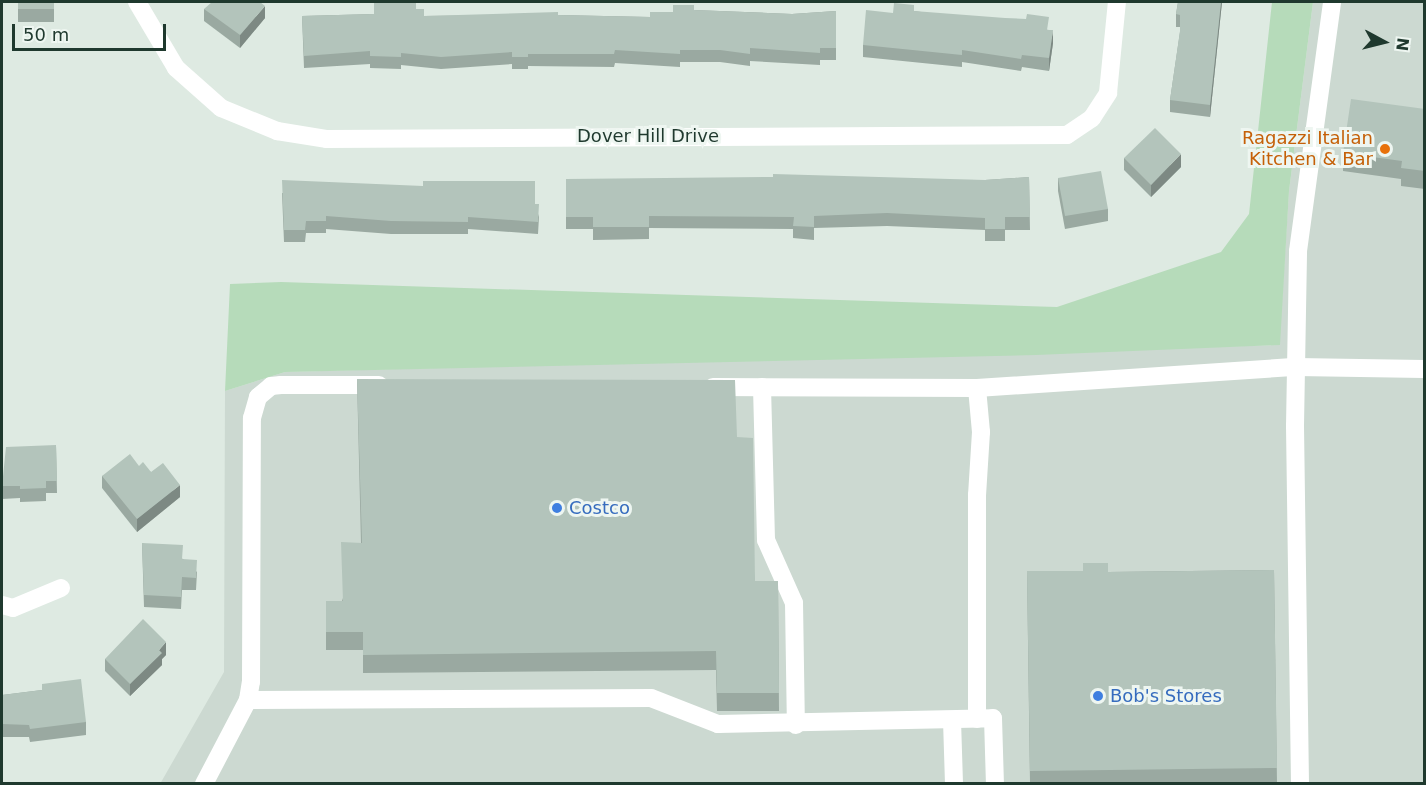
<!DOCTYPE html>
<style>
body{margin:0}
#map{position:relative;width:1426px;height:785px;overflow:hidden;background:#deeae2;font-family:"DejaVu Sans",sans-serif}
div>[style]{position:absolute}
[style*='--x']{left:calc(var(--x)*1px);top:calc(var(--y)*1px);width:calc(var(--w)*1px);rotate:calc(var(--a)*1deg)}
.built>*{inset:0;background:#ccd9d1}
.green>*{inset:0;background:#b6dbba}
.minor>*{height:18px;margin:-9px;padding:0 9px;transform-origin:9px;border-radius:9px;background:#fff}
.wall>*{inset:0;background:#9aa9a1}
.shaded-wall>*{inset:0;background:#7d8983}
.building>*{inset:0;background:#b3c4bb}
.dots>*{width:16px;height:16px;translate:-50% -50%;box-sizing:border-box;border:3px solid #eef6f1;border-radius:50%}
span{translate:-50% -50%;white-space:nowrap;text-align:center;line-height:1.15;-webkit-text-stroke:6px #eef6f1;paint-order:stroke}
.street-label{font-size:18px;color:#1f392e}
.food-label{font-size:18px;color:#c56008}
.right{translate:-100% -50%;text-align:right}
.shop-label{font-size:18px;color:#366cbe}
.left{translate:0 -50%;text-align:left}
.frame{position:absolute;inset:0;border:3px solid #1f392e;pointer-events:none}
.north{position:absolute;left:1354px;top:12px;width:60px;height:60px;-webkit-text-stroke:4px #eef6f1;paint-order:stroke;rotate:97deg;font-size:16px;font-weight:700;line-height:24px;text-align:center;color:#1f392e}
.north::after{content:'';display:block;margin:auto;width:21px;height:27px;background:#1f392e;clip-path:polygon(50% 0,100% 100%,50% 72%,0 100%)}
.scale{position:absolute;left:12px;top:24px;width:154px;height:27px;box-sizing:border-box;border:3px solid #1f392e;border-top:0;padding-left:8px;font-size:18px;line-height:21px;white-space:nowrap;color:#1f392e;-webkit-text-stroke:4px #eef6f1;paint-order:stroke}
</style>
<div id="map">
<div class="built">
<div style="clip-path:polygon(1313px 2px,1424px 2px,1424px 783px,160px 784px,224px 672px,225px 391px,285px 372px,1279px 345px,1289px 191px)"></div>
</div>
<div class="green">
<div style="clip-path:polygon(1272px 2px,1313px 2px,1289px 191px,1280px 345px,1036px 355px,285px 372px,225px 391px,230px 284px,281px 282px,1057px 307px,1221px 252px,1249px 214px)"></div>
</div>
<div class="minor">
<div style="--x:137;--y:2;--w:77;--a:59.4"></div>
<div style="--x:176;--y:68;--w:60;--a:41.6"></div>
<div style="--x:221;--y:108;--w:61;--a:22.3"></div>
<div style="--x:277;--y:131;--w:51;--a:9.1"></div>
<div style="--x:327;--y:139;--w:740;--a:-0.31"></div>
<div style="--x:1067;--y:135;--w:30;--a:-34"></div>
<div style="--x:1092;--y:118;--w:30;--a:-57"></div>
<div style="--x:1108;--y:93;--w:91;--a:-84.4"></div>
<div style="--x:713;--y:387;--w:264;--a:0.2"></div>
<div style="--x:977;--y:388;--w:320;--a:-3.8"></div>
<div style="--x:1296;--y:367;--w:128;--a:0.9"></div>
<div style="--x:762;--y:387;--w:153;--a:88.5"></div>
<div style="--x:766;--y:540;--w:69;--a:66"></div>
<div style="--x:794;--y:603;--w:122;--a:89.1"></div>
<div style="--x:977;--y:388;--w:44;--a:84.8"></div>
<div style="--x:981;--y:432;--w:63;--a:93.6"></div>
<div style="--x:977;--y:495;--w:224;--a:90"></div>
<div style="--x:2;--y:605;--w:11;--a:15"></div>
<div style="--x:13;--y:608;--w:52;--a:-22.6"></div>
<div style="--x:248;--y:700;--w:403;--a:-0.3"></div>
<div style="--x:651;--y:698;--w:72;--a:21.2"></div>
<div style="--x:718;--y:724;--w:275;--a:-1.2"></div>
<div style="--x:993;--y:718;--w:66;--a:88.3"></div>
<div style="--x:952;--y:720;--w:64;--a:88.2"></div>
<div style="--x:204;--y:784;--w:95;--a:-62.4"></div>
<div style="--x:248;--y:700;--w:18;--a:-81"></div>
<div style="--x:251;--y:682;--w:264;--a:-89.8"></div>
<div style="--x:252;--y:418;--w:22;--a:-74"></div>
<div style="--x:258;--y:397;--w:17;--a:-40"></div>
<div style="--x:271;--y:386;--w:10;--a:-6"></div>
<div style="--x:281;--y:385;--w:98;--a:0"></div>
<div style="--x:1300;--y:784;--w:358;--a:-90.8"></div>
<div style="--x:1295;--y:426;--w:175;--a:-89"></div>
<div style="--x:1298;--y:251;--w:251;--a:-82.2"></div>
</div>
<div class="wall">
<div style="clip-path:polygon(18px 2px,54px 2px,54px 22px,18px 22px)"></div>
<div style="clip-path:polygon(1178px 2px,1222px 2px,1210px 117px,1170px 112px,1170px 100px,1180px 32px,1180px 27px,1176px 27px,1176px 14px)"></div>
<div style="clip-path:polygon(204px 9px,265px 18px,240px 48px,204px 21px)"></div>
<div style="clip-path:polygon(416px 9px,424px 16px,558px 15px,650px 17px,673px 12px,694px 10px,792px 14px,836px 11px,836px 60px,820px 60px,820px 65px,750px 61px,750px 66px,720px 62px,680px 62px,680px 67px,615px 63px,614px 67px,528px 66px,528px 69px,512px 69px,512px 64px,441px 69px,401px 65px,401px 69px,370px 68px,370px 64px,304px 68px,302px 16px,374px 14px)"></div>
<div style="clip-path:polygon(914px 11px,1049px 30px,1053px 43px,1049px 71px,1022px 67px,1021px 71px,962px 62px,962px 67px,863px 57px,863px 45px,893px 13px)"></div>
<div style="clip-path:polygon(1425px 109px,1425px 189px,1401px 186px,1401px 179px,1343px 171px,1343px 153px)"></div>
<div style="clip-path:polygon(1124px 158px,1181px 167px,1151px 197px,1124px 170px)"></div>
<div style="clip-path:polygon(1029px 177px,1030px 230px,1005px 230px,1005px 241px,985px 241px,985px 230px,887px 226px,814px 228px,814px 240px,793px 238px,793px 229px,649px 228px,649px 239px,593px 240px,593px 229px,566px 229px,566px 179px,985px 180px)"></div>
<div style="clip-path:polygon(1058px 178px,1108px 209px,1108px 221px,1065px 229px,1058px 191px)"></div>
<div style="clip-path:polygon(282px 193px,535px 204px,539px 217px,538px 234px,468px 229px,468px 234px,391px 234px,326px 229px,326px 233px,306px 233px,305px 242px,284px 242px)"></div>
<div style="clip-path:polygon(357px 379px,737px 437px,755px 581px,778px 581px,779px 711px,717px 711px,716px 670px,363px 673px,363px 650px,326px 650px,326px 601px,342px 601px,361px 543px)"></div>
<div style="clip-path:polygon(56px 445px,57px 493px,46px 493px,46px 501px,20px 502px,20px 498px,2px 499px,2px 486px)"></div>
<div style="clip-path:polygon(139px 466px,151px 472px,180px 497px,137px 532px,102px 488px,102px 476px)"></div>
<div style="clip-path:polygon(142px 543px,183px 559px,197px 572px,196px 590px,182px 590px,181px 609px,144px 607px)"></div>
<div style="clip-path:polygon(1274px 570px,1277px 783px,1030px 783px,1027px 571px,1108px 572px)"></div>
<div style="clip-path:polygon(166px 655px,162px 659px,162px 665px,130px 696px,105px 671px,105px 659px)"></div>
<div style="clip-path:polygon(2px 675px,2px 695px,42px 690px,42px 684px,86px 722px,86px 735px,30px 742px,29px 737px,2px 737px)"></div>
</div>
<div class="shaded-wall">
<div style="clip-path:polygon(1221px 2px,1222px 2px,1210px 117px,1210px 105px)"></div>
<div style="clip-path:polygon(265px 6px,265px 18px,240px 48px,240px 35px)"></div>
<div style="clip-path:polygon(1053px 30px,1053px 43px,1049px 71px,1049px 58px)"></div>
<div style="clip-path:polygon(1181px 154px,1181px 167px,1151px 197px,1151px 185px)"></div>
<div style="clip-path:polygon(180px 485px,180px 497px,137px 532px,137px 519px)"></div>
<div style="clip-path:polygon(166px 642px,166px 655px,162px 659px,162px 665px,130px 696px,130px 684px)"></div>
</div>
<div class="building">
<div style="clip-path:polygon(18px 2px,54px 2px,54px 9px,18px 9px)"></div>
<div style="clip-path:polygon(212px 2px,260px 2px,265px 6px,240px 35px,204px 9px)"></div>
<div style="clip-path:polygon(374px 2px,416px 2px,416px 9px,424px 9px,424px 16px,558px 12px,558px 15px,650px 17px,650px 12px,673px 12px,673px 5px,694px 5px,694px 10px,792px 14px,836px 11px,836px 48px,820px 48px,820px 53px,750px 48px,750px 54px,720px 50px,680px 50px,680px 54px,615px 50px,614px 54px,528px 54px,528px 57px,512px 57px,512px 52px,441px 57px,401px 53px,401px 57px,370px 56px,370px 51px,304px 56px,302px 16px,374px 14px)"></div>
<div style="clip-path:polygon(1178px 2px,1221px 2px,1210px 105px,1170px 100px,1180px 31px,1180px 15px,1176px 14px)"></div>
<div style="clip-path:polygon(894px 3px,914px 5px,914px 11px,1005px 18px,1026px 19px,1027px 14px,1049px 17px,1047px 30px,1053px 30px,1049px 58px,1022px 55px,1021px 59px,962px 50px,962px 55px,863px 45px,866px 10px,893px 13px)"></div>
<div style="clip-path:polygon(1351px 99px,1425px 109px,1425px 171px,1401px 168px,1402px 161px,1343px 153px)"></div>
<div style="clip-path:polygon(1155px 128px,1181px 154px,1151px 185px,1124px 158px)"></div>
<div style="clip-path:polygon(1101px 171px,1108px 209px,1065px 216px,1058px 178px)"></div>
<div style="clip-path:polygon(773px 174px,985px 180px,1029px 177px,1030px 217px,1005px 217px,1005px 229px,985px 229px,985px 218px,887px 213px,814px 216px,814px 227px,793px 226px,794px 217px,649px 216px,649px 227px,593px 227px,593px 217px,566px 217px,566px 179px,773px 177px)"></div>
<div style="clip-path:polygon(282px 180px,423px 186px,423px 181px,535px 181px,535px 204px,539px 204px,538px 222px,468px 217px,468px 222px,391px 221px,326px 216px,326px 221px,306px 221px,305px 230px,284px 230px)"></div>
<div style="clip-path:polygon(357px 379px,735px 380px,737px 437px,753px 438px,755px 581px,778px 581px,779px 693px,717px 693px,716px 651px,363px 655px,363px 632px,326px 632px,326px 601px,343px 601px,341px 542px,362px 543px)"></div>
<div style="clip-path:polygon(56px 445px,57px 481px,46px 481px,46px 488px,20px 489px,20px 486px,2px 486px,6px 447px)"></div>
<div style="clip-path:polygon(130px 454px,139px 466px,143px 462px,151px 472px,163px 463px,180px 485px,137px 519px,102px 476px)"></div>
<div style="clip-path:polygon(142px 543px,183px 545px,182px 559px,197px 560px,196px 578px,182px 577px,181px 597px,144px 595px)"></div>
<div style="clip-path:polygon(1083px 563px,1108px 563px,1108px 572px,1274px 570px,1277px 768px,1030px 771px,1027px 571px,1083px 571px)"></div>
<div style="clip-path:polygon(143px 619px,166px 642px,159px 650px,162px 653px,130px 684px,105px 659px)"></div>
<div style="clip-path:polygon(81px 679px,86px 722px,30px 729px,29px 725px,2px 724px,2px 695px,42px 690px,42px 684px)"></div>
</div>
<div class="dots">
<div style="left:1385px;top:149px;background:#e8710a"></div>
<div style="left:557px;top:508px;background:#3f7fe0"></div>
<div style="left:1098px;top:696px;background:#3f7fe0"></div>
</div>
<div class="street-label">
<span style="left:648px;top:136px">Dover Hill Drive</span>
</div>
<div class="food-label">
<span class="right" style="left:1373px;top:149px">Ragazzi Italian<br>Kitchen &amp; Bar</span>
</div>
<div class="shop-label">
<span class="left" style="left:569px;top:508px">Costco</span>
<span class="left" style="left:1110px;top:696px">Bob's Stores</span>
</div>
<div class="frame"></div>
<div class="north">N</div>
<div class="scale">50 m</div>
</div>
